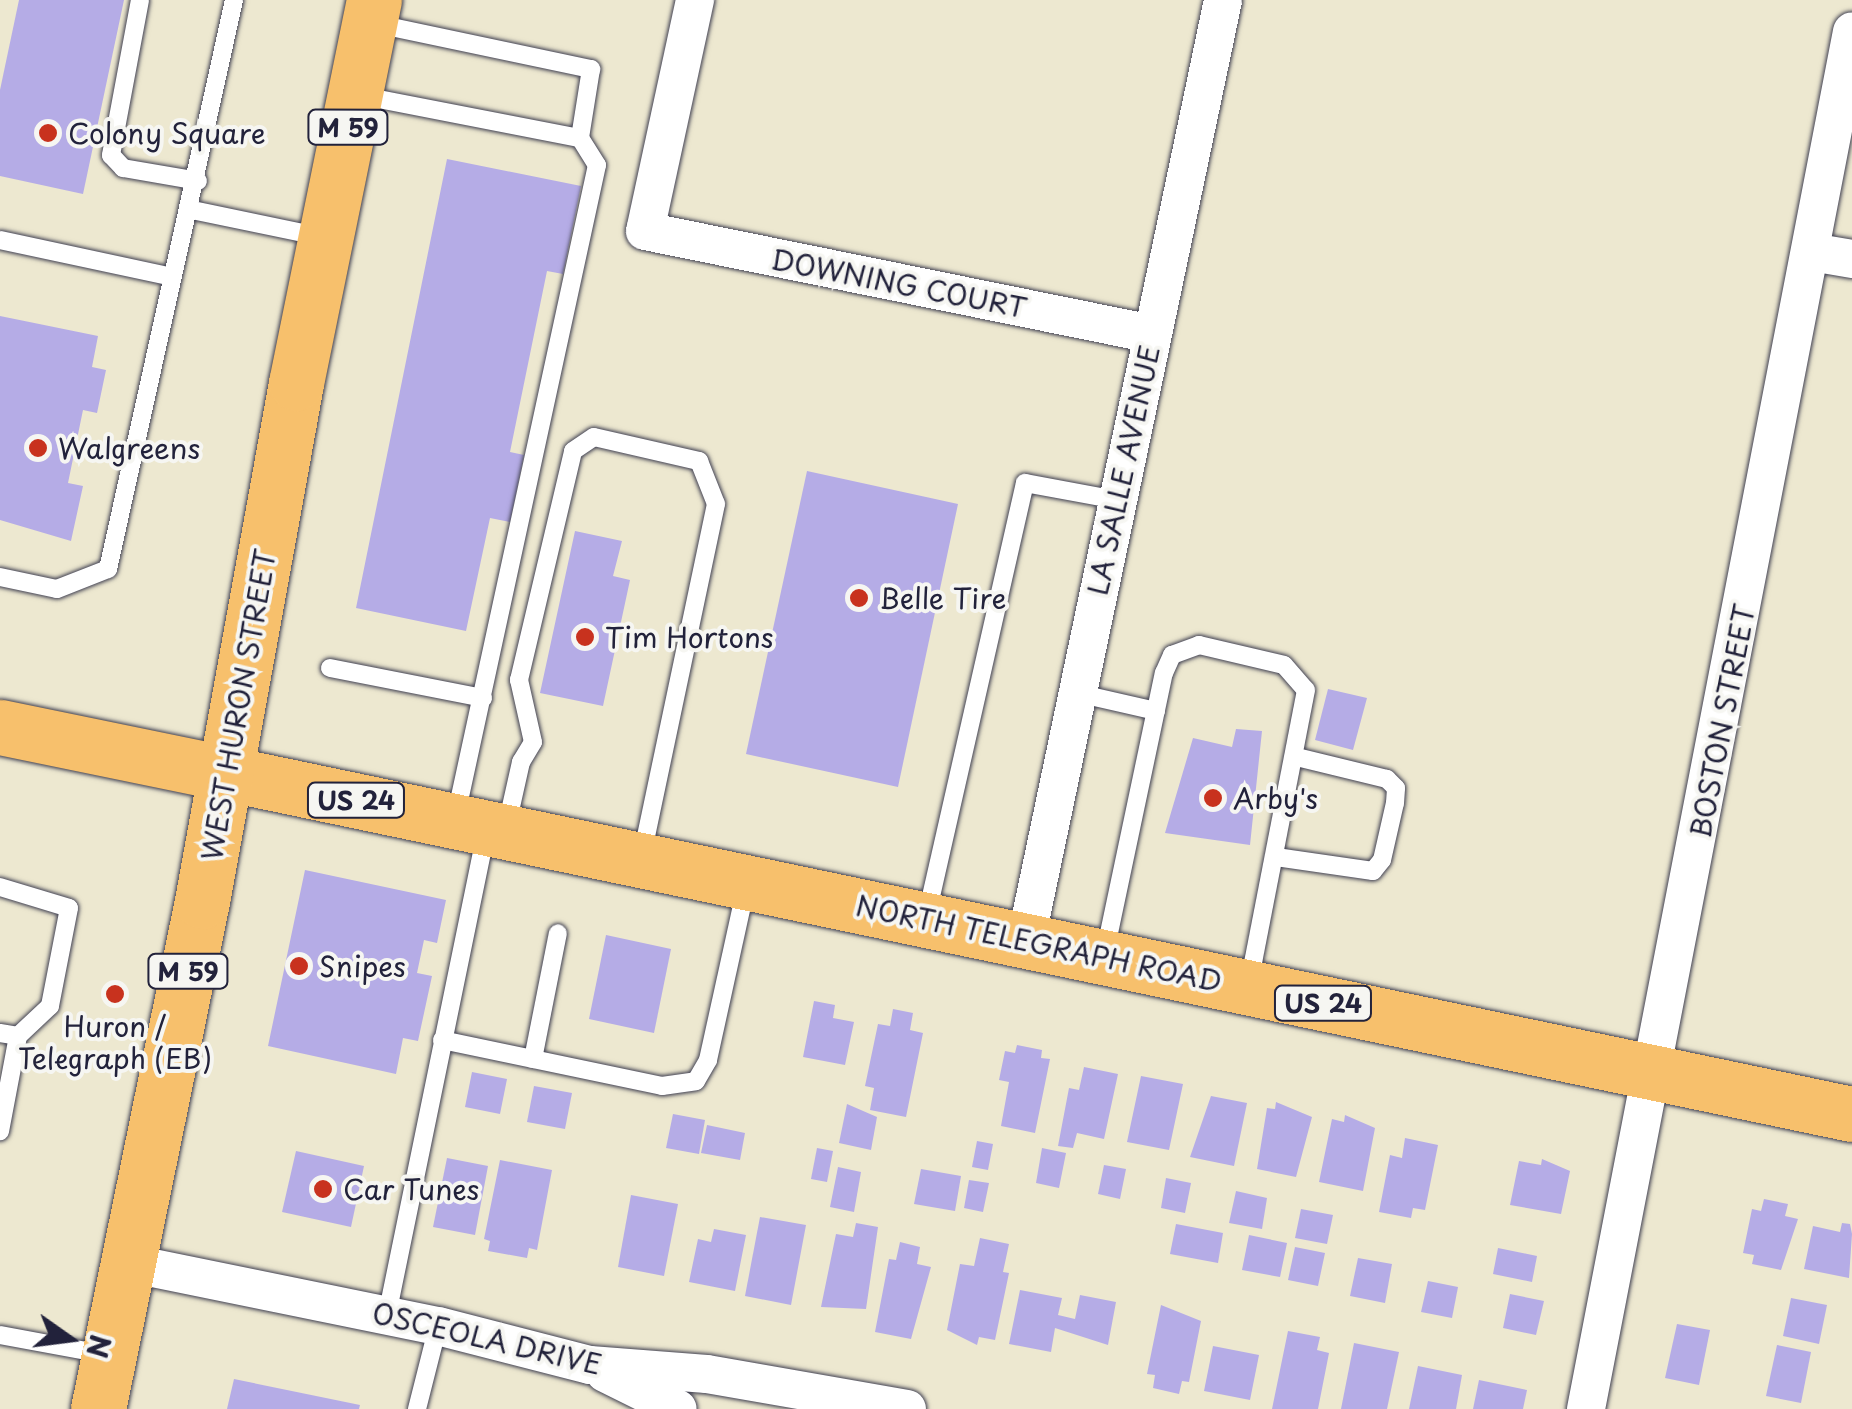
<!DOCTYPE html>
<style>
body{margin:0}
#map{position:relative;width:1852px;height:1409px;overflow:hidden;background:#ede8d0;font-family:"Playpen Sans",sans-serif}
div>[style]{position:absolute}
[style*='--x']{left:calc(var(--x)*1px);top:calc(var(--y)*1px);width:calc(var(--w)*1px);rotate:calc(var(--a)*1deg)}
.building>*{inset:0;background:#b5ace6}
.roads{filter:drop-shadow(0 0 2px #404051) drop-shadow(0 0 2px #404051)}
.service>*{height:18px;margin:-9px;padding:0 9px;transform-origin:9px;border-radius:9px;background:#fff}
.minor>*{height:38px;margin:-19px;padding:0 19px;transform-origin:19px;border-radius:19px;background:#fff}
.primary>*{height:55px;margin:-27.5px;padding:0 27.5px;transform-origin:27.5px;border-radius:27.5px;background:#f7c06c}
.trunk>*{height:55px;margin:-27.5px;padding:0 27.5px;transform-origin:27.5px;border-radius:27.5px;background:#f7c06c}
.dots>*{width:28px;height:28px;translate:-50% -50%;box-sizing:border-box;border:5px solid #f6f6f2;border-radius:50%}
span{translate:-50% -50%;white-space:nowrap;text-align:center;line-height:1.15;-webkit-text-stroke:8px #f6f6f2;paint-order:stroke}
.shield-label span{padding:2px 8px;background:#f6f6f2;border:2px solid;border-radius:8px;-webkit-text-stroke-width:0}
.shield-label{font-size:25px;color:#22223b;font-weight:700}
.poi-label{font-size:28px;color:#22223b}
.left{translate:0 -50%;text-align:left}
.street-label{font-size:28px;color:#22223b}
.north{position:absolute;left:20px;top:1289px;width:100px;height:100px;-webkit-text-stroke:8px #f6f6f2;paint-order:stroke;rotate:104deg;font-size:28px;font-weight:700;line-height:40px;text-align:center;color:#22223b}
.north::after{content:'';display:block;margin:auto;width:35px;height:45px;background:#22223b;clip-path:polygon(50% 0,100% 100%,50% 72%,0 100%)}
</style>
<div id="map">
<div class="building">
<div style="clip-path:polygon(19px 0,124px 0,83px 194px,0 176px,0 90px)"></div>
<div style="clip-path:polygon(447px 159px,581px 186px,563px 274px,547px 271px,510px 452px,524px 455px,510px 522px,490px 518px,466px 631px,356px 608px)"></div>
<div style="clip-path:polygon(0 316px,98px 336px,92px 367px,106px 370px,97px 413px,83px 410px,68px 483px,83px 486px,71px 541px,0 520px)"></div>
<div style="clip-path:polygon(807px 471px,958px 504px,898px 787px,746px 754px)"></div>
<div style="clip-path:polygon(575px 531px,622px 541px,613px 576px,630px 580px,603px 706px,540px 693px)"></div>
<div style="clip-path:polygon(1328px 689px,1367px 698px,1353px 750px,1315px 740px)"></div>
<div style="clip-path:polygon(1236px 729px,1262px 731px,1250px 845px,1165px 833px,1193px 738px,1232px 747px)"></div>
<div style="clip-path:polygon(305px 870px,446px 900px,437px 943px,424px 940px,417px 973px,432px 976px,418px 1041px,403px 1038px,396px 1074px,268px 1046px)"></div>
<div style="clip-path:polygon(606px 935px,671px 949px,654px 1033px,589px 1019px)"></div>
<div style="clip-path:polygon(814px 1001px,835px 1005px,833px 1018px,854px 1022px,845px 1065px,803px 1057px)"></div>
<div style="clip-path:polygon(893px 1009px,913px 1013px,910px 1030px,923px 1033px,906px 1117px,870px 1110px,874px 1088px,865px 1086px,878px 1024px,890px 1026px)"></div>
<div style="clip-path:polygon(1017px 1045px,1042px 1050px,1041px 1058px,1050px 1059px,1035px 1133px,1001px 1126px,1009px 1082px,999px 1080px,1005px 1051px,1015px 1053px)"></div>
<div style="clip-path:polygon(1084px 1067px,1118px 1074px,1104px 1139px,1077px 1133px,1073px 1148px,1058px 1146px,1069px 1088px,1079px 1090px)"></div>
<div style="clip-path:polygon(472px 1072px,507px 1079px,500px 1114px,465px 1107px)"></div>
<div style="clip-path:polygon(1141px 1076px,1183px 1084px,1169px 1150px,1127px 1142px)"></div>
<div style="clip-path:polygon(534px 1086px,572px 1093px,565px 1129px,527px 1122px)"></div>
<div style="clip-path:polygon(1211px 1096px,1247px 1103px,1234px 1166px,1190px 1157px)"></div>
<div style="clip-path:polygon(1276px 1102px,1312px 1117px,1296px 1177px,1257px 1169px,1267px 1108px,1275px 1109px)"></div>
<div style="clip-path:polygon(847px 1104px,877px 1117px,871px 1150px,839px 1143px)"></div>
<div style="clip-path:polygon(673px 1114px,705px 1120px,699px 1154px,666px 1148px)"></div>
<div style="clip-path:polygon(1345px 1115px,1375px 1128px,1363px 1191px,1319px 1182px,1332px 1119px,1344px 1122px)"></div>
<div style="clip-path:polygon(707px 1125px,745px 1133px,740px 1160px,701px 1153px)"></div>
<div style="clip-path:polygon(1405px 1138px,1438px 1145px,1425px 1210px,1413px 1208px,1411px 1218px,1379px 1212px,1390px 1155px,1402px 1158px)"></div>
<div style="clip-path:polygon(977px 1141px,993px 1144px,988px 1170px,972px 1167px)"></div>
<div style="clip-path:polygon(817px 1148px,833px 1151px,827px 1182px,811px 1179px)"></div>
<div style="clip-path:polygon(1042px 1148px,1066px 1153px,1059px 1188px,1036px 1183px)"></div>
<div style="clip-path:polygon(296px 1151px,364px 1166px,351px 1227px,282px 1212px)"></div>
<div style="clip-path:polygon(447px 1158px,488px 1166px,475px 1235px,433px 1227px)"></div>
<div style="clip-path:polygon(1542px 1159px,1570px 1171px,1561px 1214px,1510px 1205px,1519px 1161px,1541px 1165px)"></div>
<div style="clip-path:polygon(500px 1160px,552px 1170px,537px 1250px,529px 1248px,527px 1258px,488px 1251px,490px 1241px,484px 1239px)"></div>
<div style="clip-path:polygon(1104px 1165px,1126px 1169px,1120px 1199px,1098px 1194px)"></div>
<div style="clip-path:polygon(838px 1167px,861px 1172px,854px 1212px,830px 1207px)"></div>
<div style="clip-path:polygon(921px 1169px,961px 1176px,955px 1211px,914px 1204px)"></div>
<div style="clip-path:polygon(1166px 1178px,1191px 1183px,1185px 1213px,1161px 1208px)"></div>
<div style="clip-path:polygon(969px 1180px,989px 1183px,983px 1212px,964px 1208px)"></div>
<div style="clip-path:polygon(1236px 1191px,1267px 1198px,1262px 1229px,1229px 1223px)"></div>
<div style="clip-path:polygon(631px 1195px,678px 1204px,664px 1276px,618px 1267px)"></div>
<div style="clip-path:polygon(1764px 1199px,1788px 1204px,1785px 1216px,1798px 1219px,1781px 1270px,1752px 1264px,1754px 1255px,1743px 1253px,1752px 1209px,1761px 1211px)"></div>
<div style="clip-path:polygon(1301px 1209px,1333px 1215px,1327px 1244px,1295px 1238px)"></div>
<div style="clip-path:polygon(760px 1217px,806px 1225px,791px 1305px,745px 1296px)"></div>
<div style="clip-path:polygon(856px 1223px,878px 1227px,866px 1309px,821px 1307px,836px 1234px,853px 1237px)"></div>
<div style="clip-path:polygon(1842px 1223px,1850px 1224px,1852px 1234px,1849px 1278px,1804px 1269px,1813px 1226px,1840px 1232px)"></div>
<div style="clip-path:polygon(1176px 1224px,1223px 1233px,1218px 1263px,1170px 1254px)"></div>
<div style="clip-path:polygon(714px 1229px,746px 1235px,735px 1291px,689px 1282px,698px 1239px,711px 1242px)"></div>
<div style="clip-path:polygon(1249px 1235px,1287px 1243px,1280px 1277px,1242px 1270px)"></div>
<div style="clip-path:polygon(980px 1238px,1009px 1244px,1003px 1272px,1009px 1273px,995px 1340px,979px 1337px,977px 1345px,947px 1330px,960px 1264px,974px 1266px)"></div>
<div style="clip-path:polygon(900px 1242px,920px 1247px,917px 1264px,931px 1267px,911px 1339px,875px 1332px,889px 1259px,896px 1260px)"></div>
<div style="clip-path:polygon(1295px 1247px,1325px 1253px,1318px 1286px,1288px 1280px)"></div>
<div style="clip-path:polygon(1498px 1248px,1537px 1256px,1532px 1282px,1493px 1274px)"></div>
<div style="clip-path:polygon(1358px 1258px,1392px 1264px,1385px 1303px,1350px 1296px)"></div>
<div style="clip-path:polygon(1428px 1281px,1458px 1287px,1452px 1318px,1421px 1312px)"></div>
<div style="clip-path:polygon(1020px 1290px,1062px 1298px,1058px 1315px,1075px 1319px,1080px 1295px,1116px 1302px,1108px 1345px,1055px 1328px,1051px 1352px,1009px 1344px)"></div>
<div style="clip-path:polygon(1510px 1294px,1544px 1301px,1536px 1335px,1503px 1328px)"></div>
<div style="clip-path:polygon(1791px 1298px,1827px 1305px,1819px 1344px,1783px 1336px)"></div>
<div style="clip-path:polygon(1161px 1305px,1201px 1321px,1189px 1382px,1182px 1381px,1179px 1394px,1153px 1388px,1155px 1375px,1147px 1374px)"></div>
<div style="clip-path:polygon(1677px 1324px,1710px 1330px,1699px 1385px,1665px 1378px)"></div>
<div style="clip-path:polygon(1288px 1331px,1320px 1337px,1317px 1350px,1329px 1353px,1318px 1409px,1272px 1409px)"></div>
<div style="clip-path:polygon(1354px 1343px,1399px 1352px,1387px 1409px,1341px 1409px)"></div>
<div style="clip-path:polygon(1777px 1345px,1811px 1352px,1801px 1403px,1766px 1396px)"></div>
<div style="clip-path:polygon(1213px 1346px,1259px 1355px,1250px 1400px,1204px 1391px)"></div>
<div style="clip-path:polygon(1418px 1366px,1462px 1375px,1456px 1409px,1409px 1409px)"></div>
<div style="clip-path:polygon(234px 1379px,360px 1405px,359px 1409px,227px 1409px)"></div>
<div style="clip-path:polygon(1479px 1380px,1527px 1390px,1523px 1409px,1473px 1409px)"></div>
</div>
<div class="roads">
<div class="service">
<div style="--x:140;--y:0;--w:158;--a:100.6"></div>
<div style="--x:111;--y:155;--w:18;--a:47"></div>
<div style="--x:123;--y:168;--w:76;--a:9.8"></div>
<div style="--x:377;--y:24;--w:219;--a:11.9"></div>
<div style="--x:591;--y:69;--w:70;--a:99.1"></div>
<div style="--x:358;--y:95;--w:226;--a:11"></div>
<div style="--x:580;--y:138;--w:32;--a:58"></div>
<div style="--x:597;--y:165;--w:665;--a:102.24"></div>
<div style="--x:192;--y:210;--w:129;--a:11.7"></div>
<div style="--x:0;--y:240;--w:176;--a:12.1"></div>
<div style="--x:0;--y:577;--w:58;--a:11.9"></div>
<div style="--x:57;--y:589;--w:55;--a:-21.4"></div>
<div style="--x:108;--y:569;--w:583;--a:-77.51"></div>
<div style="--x:330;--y:668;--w:156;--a:11.1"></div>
<div style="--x:1077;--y:693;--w:81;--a:12.8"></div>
<div style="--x:506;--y:829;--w:69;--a:-77.4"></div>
<div style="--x:521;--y:762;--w:23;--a:-59"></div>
<div style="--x:533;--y:742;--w:64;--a:-102.7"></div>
<div style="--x:519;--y:680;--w:235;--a:-76.7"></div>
<div style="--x:573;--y:451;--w:25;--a:-34"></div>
<div style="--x:594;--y:437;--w:108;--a:12.9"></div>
<div style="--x:699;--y:461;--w:46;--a:68.4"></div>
<div style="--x:716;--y:504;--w:358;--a:101.9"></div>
<div style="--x:1276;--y:857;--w:98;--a:8.2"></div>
<div style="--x:1373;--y:871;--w:14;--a:-51"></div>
<div style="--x:1382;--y:860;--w:58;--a:-77.2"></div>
<div style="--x:1395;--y:803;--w:15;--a:-86"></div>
<div style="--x:1396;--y:788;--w:13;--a:-135"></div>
<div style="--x:1387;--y:779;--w:93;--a:-166.3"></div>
<div style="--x:0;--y:887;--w:72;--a:16.9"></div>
<div style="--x:69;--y:908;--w:100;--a:101"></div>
<div style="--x:50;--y:1006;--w:44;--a:136.8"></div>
<div style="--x:927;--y:914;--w:442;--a:-77.2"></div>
<div style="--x:1025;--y:483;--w:94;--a:10.5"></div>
<div style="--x:1105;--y:952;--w:285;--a:-78.1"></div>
<div style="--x:1164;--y:673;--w:20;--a:-66"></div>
<div style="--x:1172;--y:655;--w:29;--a:-20"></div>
<div style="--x:1199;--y:645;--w:87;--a:13.2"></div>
<div style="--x:1284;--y:665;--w:33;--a:49"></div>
<div style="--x:1306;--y:690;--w:298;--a:101"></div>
<div style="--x:0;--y:1033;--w:18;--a:9"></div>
<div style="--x:18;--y:1036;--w:97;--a:100.7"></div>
<div style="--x:442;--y:1040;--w:225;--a:11.8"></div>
<div style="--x:662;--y:1086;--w:34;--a:-8"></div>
<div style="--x:696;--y:1081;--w:24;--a:-60"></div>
<div style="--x:708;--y:1060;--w:177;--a:-77.6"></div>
<div style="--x:533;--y:1059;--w:128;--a:-78.8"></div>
<div style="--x:387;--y:1315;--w:494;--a:-78.4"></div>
<div style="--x:0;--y:1335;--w:105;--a:10.5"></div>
<div style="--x:417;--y:1409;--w:86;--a:-75.8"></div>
</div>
<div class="minor">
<div style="--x:695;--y:0;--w:236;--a:102.2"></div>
<div style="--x:645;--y:231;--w:517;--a:11.48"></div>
<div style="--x:1811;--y:252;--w:42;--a:9.7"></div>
<div style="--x:1026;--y:940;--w:960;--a:-78.16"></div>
<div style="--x:128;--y:1263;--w:316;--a:11.5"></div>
<div style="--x:438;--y:1326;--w:157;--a:14.4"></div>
<div style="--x:590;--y:1365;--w:117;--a:4.4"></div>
<div style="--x:707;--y:1374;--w:203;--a:9.9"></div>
<div style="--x:605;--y:1373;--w:81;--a:26.3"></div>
<div style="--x:1586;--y:1409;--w:1403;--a:-79.07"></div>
</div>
<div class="primary">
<div style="--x:225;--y:773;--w:1662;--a:11.84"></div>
</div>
<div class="trunk">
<div style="--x:0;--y:727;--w:230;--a:11.6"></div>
<div style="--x:98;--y:1409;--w:519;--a:-78.43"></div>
<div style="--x:202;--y:901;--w:526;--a:-79.71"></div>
<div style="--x:296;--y:383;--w:391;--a:-78.5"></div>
</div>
</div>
<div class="dots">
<div style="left:48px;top:133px;background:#c8321e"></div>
<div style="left:38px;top:448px;background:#c8321e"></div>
<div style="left:859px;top:598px;background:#c8321e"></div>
<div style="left:585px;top:637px;background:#c8321e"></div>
<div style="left:1213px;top:798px;background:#c8321e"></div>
<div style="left:299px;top:966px;background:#c8321e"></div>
<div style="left:115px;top:994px;background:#c8321e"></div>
<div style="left:323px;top:1189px;background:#c8321e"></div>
</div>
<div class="shield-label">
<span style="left:348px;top:127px">M 59</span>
<span style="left:356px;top:800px">US 24</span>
<span style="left:188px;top:971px">M 59</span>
<span style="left:1323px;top:1003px">US 24</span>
</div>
<div class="poi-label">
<span class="left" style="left:68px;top:133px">Colony Square</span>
<span class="left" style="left:58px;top:448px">Walgreens</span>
<span class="left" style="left:879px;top:598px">Belle Tire</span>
<span class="left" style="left:605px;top:637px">Tim Hortons</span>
<span class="left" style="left:1233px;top:798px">Arby's</span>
<span class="left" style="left:319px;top:966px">Snipes</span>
<span style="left:115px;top:1042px">Huron /<br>Telegraph (EB)</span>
<span class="left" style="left:343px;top:1189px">Car Tunes</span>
</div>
<div class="street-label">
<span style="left:899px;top:283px;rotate:11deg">DOWNING COURT</span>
<span style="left:1123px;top:470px;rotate:-78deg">LA SALLE AVENUE</span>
<span style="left:238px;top:705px;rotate:-80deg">WEST HURON STREET</span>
<span style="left:1722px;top:721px;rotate:-79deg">BOSTON STREET</span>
<span style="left:1039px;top:943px;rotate:12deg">NORTH TELEGRAPH ROAD</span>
<span style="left:487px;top:1338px;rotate:13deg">OSCEOLA DRIVE</span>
</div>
<div class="north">N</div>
</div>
